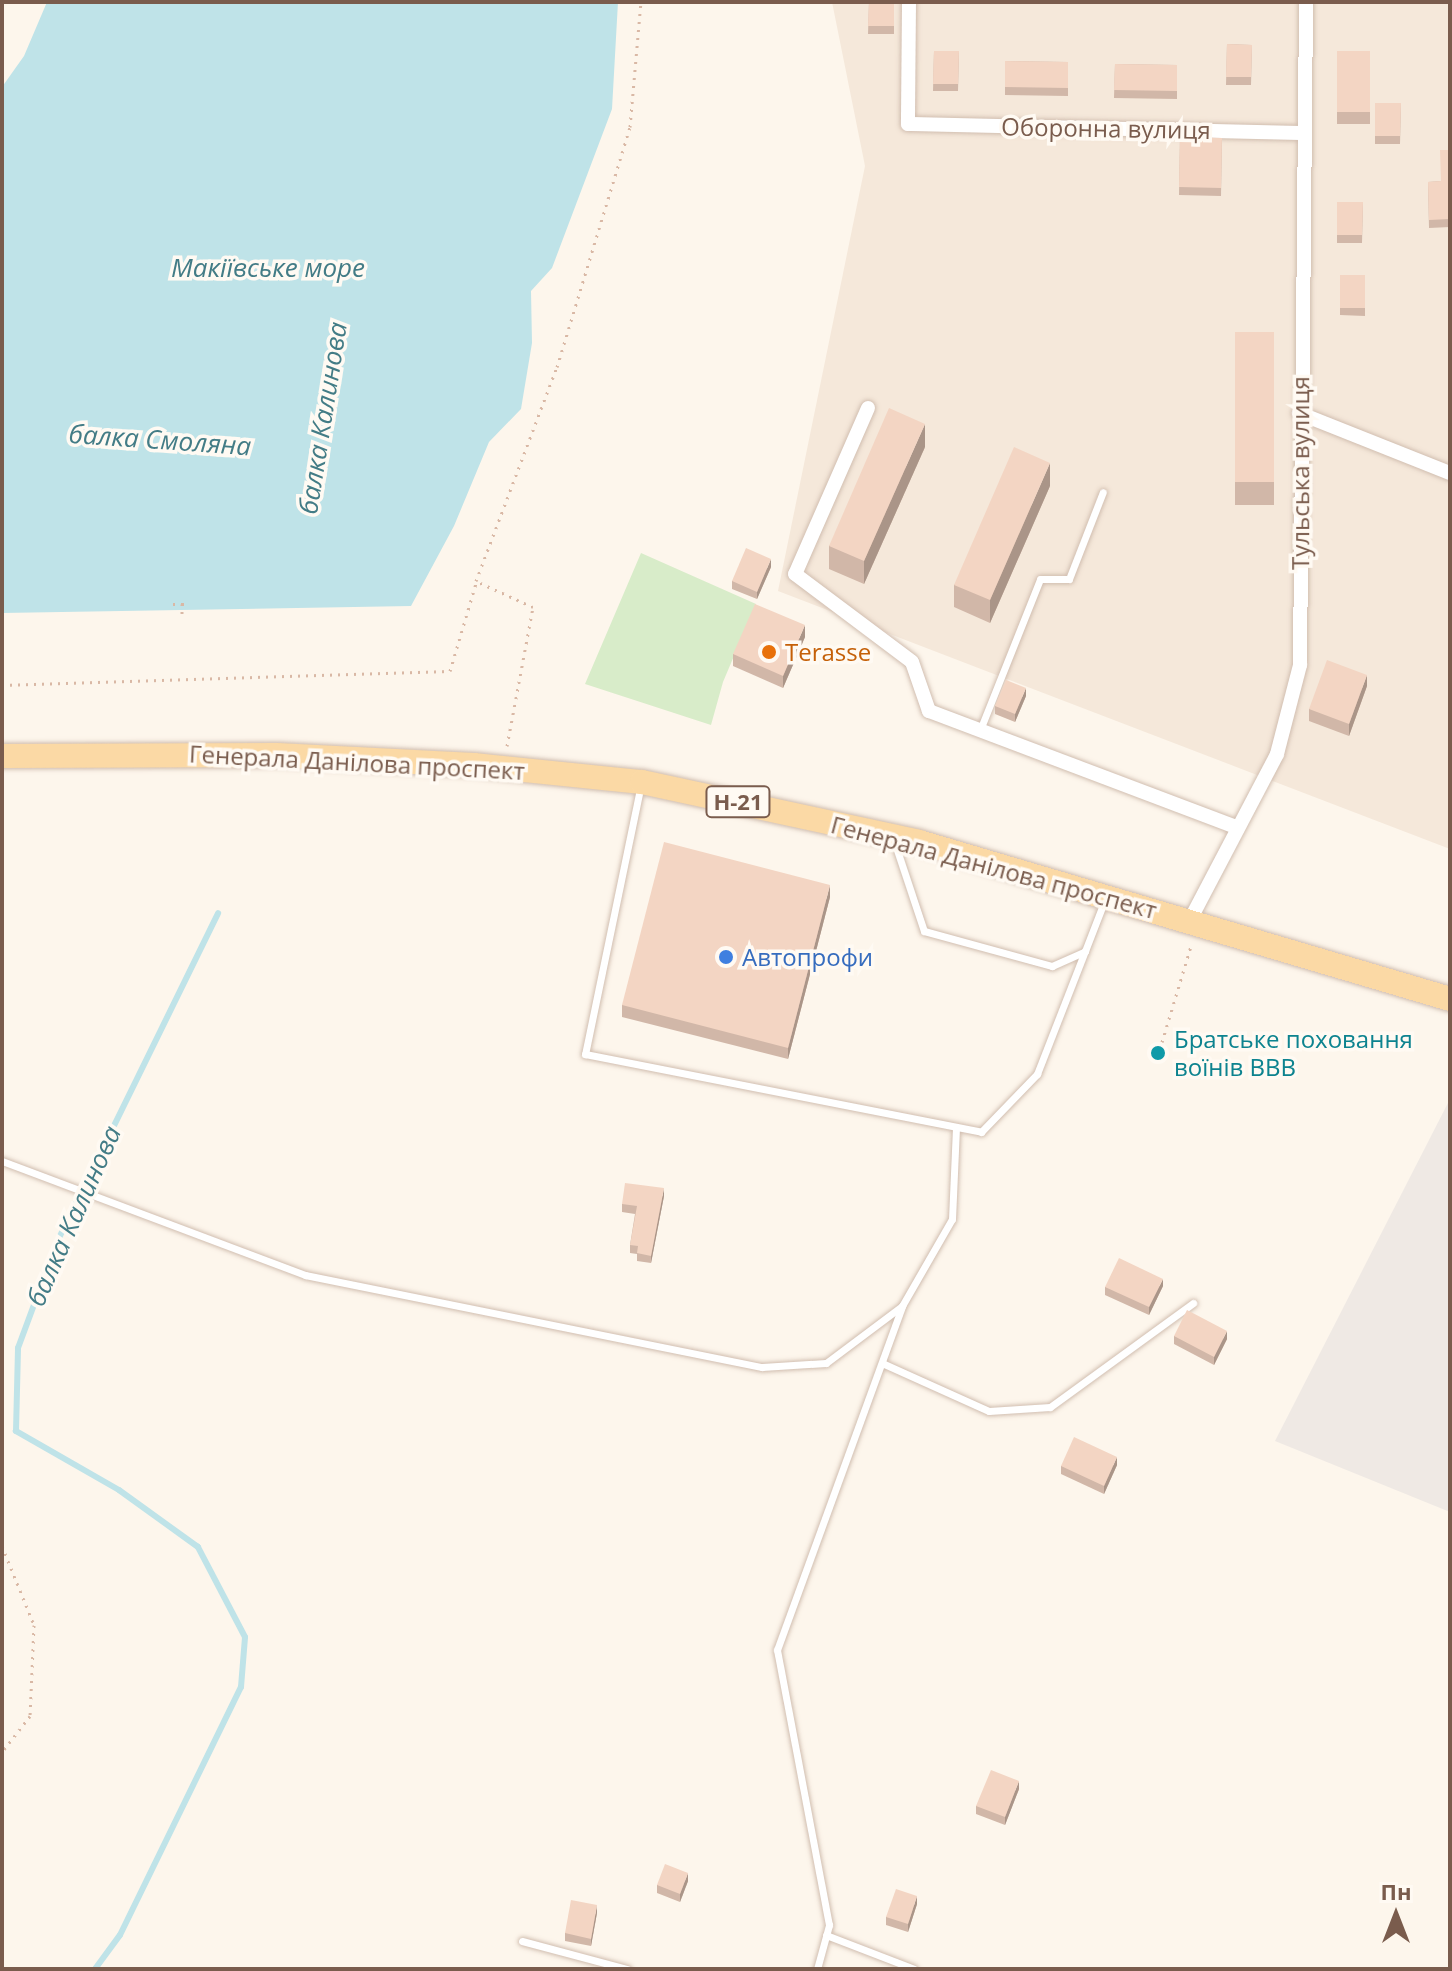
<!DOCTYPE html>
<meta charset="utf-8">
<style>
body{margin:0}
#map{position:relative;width:1452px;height:1971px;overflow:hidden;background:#fdf6ec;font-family:"Open Sans",sans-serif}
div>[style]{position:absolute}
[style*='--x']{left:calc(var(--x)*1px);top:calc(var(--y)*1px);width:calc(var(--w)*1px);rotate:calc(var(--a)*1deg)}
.residential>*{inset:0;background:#f5e8da}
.industrial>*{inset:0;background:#efe9e4}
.green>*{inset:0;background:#d8ecc9}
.water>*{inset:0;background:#bfe3e8}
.stream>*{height:6px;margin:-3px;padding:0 3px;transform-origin:3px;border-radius:3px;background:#bfe3e8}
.path>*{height:3px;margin-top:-1.5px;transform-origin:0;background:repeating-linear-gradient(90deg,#d9b8a5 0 2px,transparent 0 8px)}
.roads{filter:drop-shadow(0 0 2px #d1beb0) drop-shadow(0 0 2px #d1beb0)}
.lane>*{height:7px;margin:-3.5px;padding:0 3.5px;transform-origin:3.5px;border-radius:3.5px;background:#fff}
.street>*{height:14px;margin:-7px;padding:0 7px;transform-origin:7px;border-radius:7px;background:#fff}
.primary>*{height:24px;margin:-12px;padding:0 12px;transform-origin:12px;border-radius:12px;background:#fbd9a5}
.wall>*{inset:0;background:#d1b7a8}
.shaded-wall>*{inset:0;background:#aa9588}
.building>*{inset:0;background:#f3d5c3}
.dots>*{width:22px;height:22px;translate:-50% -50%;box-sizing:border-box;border:4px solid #fffaf3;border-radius:50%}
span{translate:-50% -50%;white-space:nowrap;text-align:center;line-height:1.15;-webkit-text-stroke:7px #fffaf3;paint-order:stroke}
.shield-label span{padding:2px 6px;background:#fffaf3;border:2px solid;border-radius:6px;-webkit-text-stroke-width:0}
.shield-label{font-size:22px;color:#7a5c4d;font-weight:700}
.street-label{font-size:24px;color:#7a5c4d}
.food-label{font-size:24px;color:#c56008}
.left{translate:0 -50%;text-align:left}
.shop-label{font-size:24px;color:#366cbe}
.culture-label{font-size:24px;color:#0d838f}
.water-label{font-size:26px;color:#437c86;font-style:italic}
.frame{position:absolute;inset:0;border:4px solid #7a5c4d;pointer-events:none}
.north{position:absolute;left:1356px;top:1875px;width:80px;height:80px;-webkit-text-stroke:6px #fffaf3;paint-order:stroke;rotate:0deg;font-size:22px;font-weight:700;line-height:32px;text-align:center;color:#7a5c4d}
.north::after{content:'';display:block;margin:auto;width:28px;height:36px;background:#7a5c4d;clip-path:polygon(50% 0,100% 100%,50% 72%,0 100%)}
</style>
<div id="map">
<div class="residential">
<div style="clip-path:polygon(832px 2px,1450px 2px,1450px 849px,778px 591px,865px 166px)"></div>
</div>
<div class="industrial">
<div style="clip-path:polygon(1450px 1099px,1450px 1512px,1275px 1441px)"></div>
</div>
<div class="green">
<div style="clip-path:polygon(641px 553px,756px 604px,723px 682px,711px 725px,585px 684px)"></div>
</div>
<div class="water">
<div style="clip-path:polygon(47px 2px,618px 2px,612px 109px,552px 268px,531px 291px,532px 343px,521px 409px,489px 442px,454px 526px,411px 606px,2px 613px,2px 87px,24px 56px)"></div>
</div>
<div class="stream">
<div style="--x:95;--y:1969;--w:42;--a:-53.7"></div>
<div style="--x:120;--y:1935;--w:276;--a:-64"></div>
<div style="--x:241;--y:1687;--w:50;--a:-85.4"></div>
<div style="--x:245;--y:1637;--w:102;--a:-117.6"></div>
<div style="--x:198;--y:1547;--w:97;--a:-144.2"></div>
<div style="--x:119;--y:1490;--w:119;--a:-150.2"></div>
<div style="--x:16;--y:1431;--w:83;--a:-88.6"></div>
<div style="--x:18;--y:1348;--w:115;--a:-69.7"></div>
<div style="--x:58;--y:1240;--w:364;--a:-63.9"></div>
</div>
<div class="path">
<div style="--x:173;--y:604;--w:9;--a:0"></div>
<div style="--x:182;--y:604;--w:11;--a:90"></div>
<div style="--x:182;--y:604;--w:8;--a:0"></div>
<div style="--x:2;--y:685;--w:448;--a:-1.8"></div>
<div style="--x:450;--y:671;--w:92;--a:-73.5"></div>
<div style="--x:507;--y:746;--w:141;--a:-79.4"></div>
<div style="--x:533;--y:607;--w:63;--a:-155.5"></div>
<div style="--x:476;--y:581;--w:229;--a:-69.3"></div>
<div style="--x:557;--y:367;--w:251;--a:-73.1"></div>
<div style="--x:630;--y:127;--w:125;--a:-85"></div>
<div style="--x:1162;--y:1042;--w:100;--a:-73.2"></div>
<div style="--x:2;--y:1546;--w:85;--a:67.9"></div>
<div style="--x:34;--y:1625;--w:91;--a:92.5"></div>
<div style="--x:30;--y:1716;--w:46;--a:127.9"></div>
</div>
<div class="roads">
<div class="lane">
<div style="--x:980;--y:730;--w:162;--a:-68.3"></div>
<div style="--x:1040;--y:579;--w:29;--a:0"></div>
<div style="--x:1069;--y:579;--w:93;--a:-68.7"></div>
<div style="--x:641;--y:784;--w:276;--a:101.7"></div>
<div style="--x:585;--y:1054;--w:404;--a:11.1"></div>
<div style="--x:981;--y:1132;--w:81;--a:-46"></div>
<div style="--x:1037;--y:1074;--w:132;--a:-68.7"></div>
<div style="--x:894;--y:841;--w:95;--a:71.6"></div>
<div style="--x:924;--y:931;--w:133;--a:15.3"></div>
<div style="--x:1052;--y:966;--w:36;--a:-24"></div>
<div style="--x:1085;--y:951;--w:53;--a:-68.8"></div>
<div style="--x:2;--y:1161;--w:324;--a:20.6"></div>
<div style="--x:305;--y:1275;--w:466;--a:11.4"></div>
<div style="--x:762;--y:1367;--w:64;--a:-3.6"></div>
<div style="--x:826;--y:1363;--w:95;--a:-36.9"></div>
<div style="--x:882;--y:1363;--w:117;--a:24.2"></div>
<div style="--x:989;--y:1411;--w:61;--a:-3.8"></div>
<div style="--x:1050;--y:1407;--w:177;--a:-36"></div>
<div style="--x:826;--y:1935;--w:94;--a:21.1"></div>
<div style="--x:522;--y:1941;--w:109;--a:14.9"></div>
<div style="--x:817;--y:1969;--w:46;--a:-74.7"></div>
<div style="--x:829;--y:1925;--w:280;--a:-100.7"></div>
<div style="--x:777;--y:1650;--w:366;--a:-70"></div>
<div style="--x:902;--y:1306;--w:100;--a:-60.1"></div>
<div style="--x:952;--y:1219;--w:92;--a:-87.5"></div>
</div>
<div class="street">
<div style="--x:909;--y:2;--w:122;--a:90.5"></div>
<div style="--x:908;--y:124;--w:396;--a:1.3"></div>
<div style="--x:868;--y:408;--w:181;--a:113.7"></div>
<div style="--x:795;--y:574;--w:146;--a:36.9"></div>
<div style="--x:912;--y:662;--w:52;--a:70.9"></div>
<div style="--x:929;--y:711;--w:330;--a:20.7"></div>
<div style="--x:1299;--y:413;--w:162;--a:21.7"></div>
<div style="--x:1190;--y:920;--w:187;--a:-62.3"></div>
<div style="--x:1277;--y:754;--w:92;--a:-75.5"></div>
<div style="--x:1300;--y:665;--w:663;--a:-89.48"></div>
</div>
<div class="primary">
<div style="--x:2;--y:756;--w:275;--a:-0.2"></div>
<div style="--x:277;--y:755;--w:197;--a:2.9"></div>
<div style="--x:474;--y:765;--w:169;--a:5.8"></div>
<div style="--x:642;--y:782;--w:283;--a:12.2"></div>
<div style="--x:919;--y:842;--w:554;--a:16.47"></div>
</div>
</div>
<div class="wall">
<div style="clip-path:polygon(869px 2px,894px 2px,894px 34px,868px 34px)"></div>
<div style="clip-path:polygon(1227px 44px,1252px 45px,1251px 85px,1226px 85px)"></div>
<div style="clip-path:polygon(934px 51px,959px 51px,958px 91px,933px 91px)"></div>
<div style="clip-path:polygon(1337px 51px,1370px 51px,1370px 124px,1337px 124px)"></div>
<div style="clip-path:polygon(1005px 61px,1068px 62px,1068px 96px,1005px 95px)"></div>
<div style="clip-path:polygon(1115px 64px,1177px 65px,1177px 99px,1114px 98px)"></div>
<div style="clip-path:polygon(1375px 103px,1401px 103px,1400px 144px,1375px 144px)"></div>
<div style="clip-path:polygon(1180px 137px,1222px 138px,1221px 196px,1179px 195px)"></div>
<div style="clip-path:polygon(1450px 150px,1450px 227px,1429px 228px,1428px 182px,1441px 181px)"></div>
<div style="clip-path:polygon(1337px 202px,1363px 202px,1362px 243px,1337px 243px)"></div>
<div style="clip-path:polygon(1340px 275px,1365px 275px,1365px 316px,1340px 315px)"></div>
<div style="clip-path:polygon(1235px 332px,1274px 332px,1274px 505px,1235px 505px)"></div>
<div style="clip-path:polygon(925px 447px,864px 584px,829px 569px,829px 546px)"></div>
<div style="clip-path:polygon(1050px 486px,990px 623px,954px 607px,954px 585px)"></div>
<div style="clip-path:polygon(771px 567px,757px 599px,732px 589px,732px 581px)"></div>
<div style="clip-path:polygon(805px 637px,783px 688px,733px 666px,733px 654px)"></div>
<div style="clip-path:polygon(1367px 686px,1349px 736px,1309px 721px,1309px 709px)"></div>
<div style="clip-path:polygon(1026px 696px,1015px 722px,995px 714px,995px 706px)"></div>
<div style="clip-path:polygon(830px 897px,788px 1059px,622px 1017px,622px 1005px)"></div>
<div style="clip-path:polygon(664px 1196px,651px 1263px,637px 1261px,637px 1254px,630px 1253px,630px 1245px,635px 1214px,622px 1212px,622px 1204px)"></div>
<div style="clip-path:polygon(1163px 1286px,1149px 1315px,1105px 1295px,1105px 1287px)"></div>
<div style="clip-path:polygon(1174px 1336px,1227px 1339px,1214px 1365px,1174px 1344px)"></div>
<div style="clip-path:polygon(1117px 1465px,1104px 1494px,1061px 1474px,1061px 1466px)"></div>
<div style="clip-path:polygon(1019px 1789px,1005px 1825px,976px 1814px,976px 1806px)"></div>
<div style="clip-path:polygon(688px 1881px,680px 1902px,657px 1893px,657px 1885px)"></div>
<div style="clip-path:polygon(917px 1904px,908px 1932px,886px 1925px,886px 1917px)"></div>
<div style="clip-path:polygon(597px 1913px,591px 1946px,565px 1941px,565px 1933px)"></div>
</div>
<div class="shaded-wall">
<div style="clip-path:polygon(925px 424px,925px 447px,864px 584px,864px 561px)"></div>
<div style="clip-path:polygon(1050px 463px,1050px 486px,990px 623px,990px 600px)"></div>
<div style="clip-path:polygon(771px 559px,771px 567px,757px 599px,757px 592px)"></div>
<div style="clip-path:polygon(805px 625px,805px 637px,783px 688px,783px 676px)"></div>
<div style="clip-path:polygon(1367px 675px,1367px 686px,1349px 736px,1349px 724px)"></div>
<div style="clip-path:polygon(1026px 688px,1026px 696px,1015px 722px,1015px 714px)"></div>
<div style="clip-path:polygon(830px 885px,830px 897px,788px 1059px,788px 1048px)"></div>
<div style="clip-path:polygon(664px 1188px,664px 1196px,651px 1263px,651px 1256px)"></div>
<div style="clip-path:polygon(1163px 1279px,1163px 1286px,1149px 1315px,1149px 1307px)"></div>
<div style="clip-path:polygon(1227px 1331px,1227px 1339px,1214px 1365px,1214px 1357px)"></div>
<div style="clip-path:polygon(1117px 1457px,1117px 1465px,1104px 1494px,1104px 1486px)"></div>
<div style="clip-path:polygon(1019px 1781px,1019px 1789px,1005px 1825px,1005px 1817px)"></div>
<div style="clip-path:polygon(688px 1873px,688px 1881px,680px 1902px,680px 1894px)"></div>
<div style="clip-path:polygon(917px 1896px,917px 1904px,908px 1932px,908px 1924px)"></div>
<div style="clip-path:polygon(597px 1905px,597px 1913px,591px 1946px,591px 1939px)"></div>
</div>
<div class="building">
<div style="clip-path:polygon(869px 2px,894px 2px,894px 26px,868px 26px)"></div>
<div style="clip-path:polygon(1227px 44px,1252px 45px,1251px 77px,1226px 77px)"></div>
<div style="clip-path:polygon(934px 51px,959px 51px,958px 84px,933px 84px)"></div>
<div style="clip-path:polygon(1337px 51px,1370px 51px,1370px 112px,1337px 112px)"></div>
<div style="clip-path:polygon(1005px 61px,1068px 62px,1068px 88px,1005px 87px)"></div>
<div style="clip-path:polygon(1115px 64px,1177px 65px,1177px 91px,1114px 90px)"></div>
<div style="clip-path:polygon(1375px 103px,1401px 103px,1400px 136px,1375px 136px)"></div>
<div style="clip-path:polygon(1180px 137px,1222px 138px,1221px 188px,1179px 187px)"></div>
<div style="clip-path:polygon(1440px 150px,1450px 150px,1450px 219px,1429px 220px,1428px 182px,1441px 181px)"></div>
<div style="clip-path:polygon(1337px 202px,1363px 202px,1362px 235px,1337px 235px)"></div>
<div style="clip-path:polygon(1340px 275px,1365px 275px,1365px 308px,1340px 308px)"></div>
<div style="clip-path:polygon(1235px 332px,1274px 332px,1274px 482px,1235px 482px)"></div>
<div style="clip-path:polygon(889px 408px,925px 424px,864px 561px,829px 546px)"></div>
<div style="clip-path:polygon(1014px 447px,1050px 463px,990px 600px,954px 585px)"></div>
<div style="clip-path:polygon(746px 548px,771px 559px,757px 592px,732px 581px)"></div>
<div style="clip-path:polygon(755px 604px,805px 625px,783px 676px,733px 654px)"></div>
<div style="clip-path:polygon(1327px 660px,1367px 675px,1349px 724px,1309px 709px)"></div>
<div style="clip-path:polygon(1006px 680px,1026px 688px,1015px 714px,995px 706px)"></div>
<div style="clip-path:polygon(664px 842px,830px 885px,788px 1048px,622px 1005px)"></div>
<div style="clip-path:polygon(625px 1183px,664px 1188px,651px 1256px,637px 1253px,638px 1246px,630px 1245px,637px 1206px,622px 1204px)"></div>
<div style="clip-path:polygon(1119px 1258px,1163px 1279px,1149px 1307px,1105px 1287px)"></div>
<div style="clip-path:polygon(1187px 1310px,1227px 1331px,1214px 1357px,1174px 1336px)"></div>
<div style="clip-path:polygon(1074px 1437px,1117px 1457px,1104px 1486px,1061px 1466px)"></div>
<div style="clip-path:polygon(991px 1770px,1019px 1781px,1005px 1817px,976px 1806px)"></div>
<div style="clip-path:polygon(665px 1864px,688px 1873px,680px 1894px,657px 1885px)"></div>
<div style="clip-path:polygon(896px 1889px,917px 1896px,908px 1924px,886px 1917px)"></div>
<div style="clip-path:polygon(571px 1900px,597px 1905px,591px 1939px,565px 1933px)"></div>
</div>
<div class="dots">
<div style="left:769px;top:652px;background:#e8710a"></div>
<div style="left:726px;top:957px;background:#3f7fe0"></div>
<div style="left:1158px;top:1053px;background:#0f9aa8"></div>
</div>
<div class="shield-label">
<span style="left:738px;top:802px">Н-21</span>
</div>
<div class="street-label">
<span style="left:1106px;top:128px;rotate:1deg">Оборонна вулиця</span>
<span style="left:1300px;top:473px;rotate:-90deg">Тульська вулиця</span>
<span style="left:357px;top:762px;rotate:3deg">Генерала Данілова проспект</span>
<span style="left:994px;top:867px;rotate:15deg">Генерала Данілова проспект</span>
</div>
<div class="food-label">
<span class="left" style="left:785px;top:652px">Terasse</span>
</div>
<div class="shop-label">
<span class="left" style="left:742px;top:957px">Автопрофи</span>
</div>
<div class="culture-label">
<span class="left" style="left:1174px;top:1053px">Братське поховання<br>воїнів ВВВ</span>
</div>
<div class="water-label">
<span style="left:268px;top:268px">Макіївське море</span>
<span style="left:323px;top:418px;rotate:-81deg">балка Калинова</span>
<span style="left:160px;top:440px;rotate:4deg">балка Смоляна</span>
<span style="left:74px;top:1216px;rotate:-66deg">балка Калинова</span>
</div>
<div class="frame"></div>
<div class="north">Пн</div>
</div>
